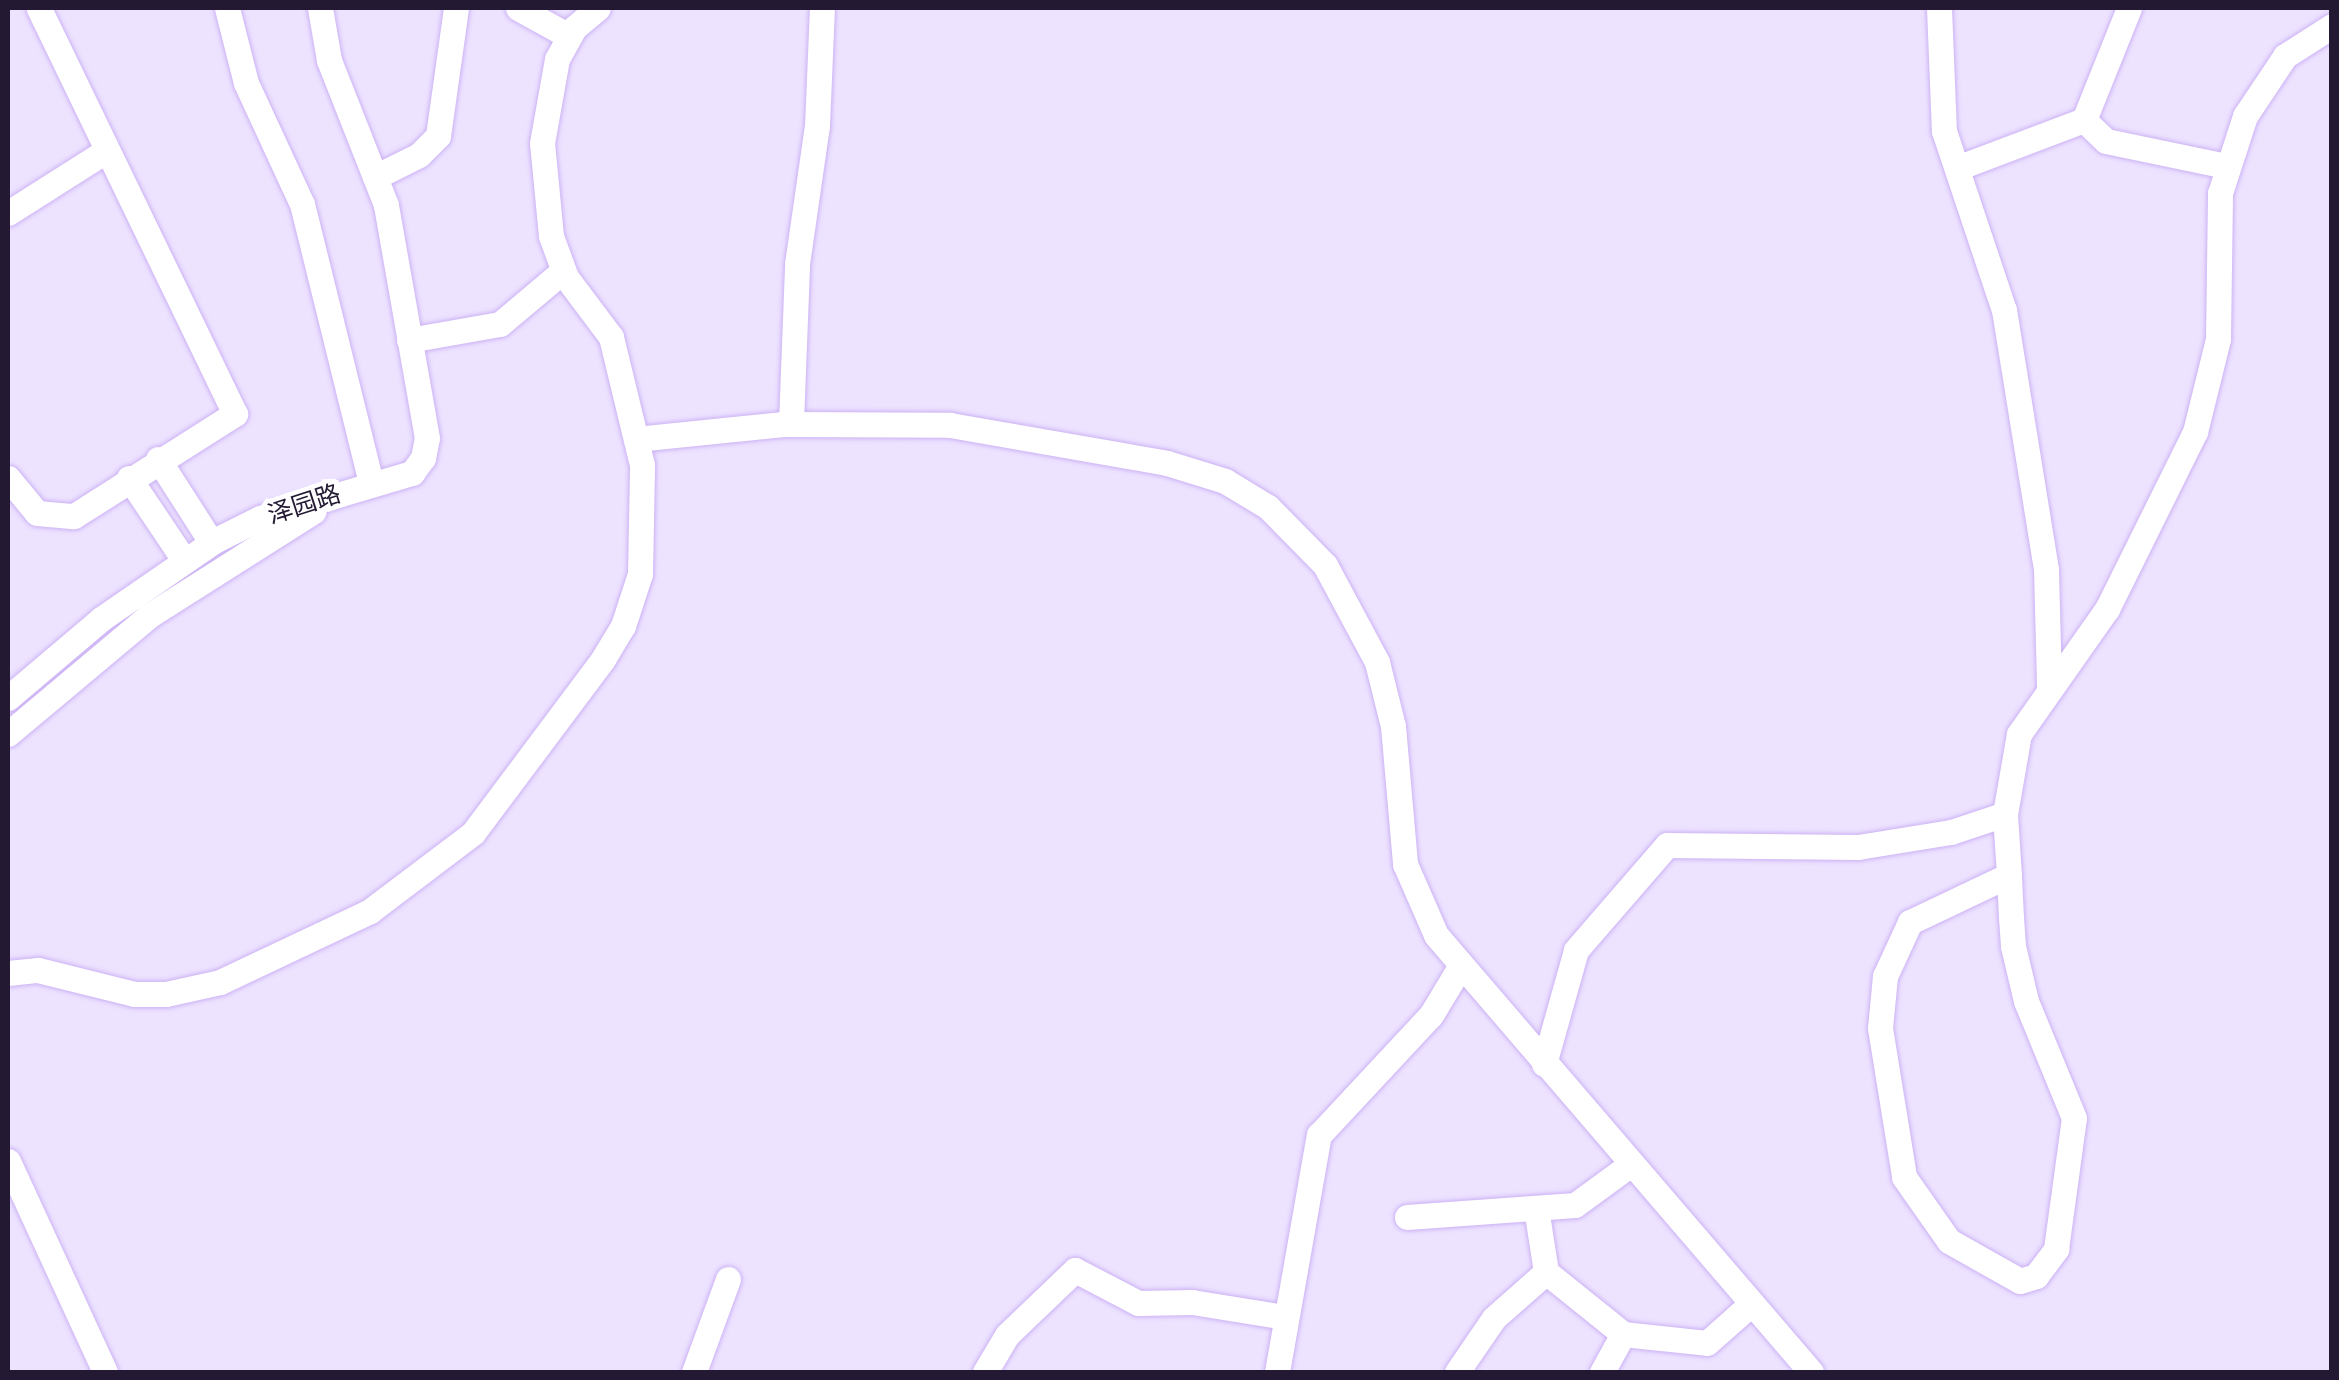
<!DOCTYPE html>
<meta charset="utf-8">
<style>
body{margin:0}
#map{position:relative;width:2339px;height:1380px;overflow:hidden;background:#ede3ff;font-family:Ubuntu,"Noto Sans SC",sans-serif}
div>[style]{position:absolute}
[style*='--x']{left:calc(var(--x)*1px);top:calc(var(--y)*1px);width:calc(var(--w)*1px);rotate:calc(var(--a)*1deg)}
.roads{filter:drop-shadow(0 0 2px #ccb2f5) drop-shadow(0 0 2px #ccb2f5)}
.minor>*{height:25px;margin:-12.5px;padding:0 12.5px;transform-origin:12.5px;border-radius:12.5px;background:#fff}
span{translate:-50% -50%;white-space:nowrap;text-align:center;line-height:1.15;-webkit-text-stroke:9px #fff;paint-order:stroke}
.street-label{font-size:25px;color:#231932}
.frame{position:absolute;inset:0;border:10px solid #231932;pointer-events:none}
</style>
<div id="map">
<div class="roads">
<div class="minor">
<div style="--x:227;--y:8;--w:77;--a:75.8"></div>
<div style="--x:246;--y:83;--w:133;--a:65.2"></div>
<div style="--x:302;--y:204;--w:287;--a:76.1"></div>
<div style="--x:518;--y:8;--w:58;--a:28.8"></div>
<div style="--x:1939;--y:8;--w:123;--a:87.7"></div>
<div style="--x:1944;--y:131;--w:189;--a:71.5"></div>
<div style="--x:2004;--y:310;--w:263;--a:80.8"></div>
<div style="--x:2046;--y:570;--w:116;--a:88.5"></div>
<div style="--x:2084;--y:120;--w:30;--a:44"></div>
<div style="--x:2106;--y:141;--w:124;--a:11.7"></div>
<div style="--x:1957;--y:168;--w:136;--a:-20.7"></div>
<div style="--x:2084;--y:120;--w:121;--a:-68.1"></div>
<div style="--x:375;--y:177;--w:49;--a:-26.6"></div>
<div style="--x:419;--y:155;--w:27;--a:-45"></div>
<div style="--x:438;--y:136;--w:129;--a:-82"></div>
<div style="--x:8;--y:213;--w:114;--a:-32.4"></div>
<div style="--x:409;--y:340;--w:92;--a:-10"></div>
<div style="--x:500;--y:324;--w:82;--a:-40.1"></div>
<div style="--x:791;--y:423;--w:159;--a:-87.8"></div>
<div style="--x:797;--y:264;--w:139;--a:-81.8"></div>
<div style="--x:817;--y:126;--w:118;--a:-87.6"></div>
<div style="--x:636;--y:439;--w:148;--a:-5.8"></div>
<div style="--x:783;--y:424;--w:167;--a:0.3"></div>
<div style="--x:950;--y:425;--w:220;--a:9.9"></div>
<div style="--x:1167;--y:463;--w:61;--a:17.2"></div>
<div style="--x:1225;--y:481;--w:50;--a:31.2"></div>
<div style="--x:1268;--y:507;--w:81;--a:45.5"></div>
<div style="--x:1325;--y:565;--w:110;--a:61.8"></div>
<div style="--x:1377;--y:662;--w:66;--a:76"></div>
<div style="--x:1393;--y:726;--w:139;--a:85"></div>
<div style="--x:1405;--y:864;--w:77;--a:66.4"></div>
<div style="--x:1436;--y:935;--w:576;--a:49.37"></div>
<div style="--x:158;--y:459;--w:98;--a:57.4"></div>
<div style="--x:8;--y:478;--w:45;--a:50.4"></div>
<div style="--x:37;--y:513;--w:37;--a:5"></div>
<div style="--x:74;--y:516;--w:191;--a:-32.4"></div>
<div style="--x:235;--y:414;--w:451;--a:-115.8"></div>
<div style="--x:129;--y:478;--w:99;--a:56.1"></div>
<div style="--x:8;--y:698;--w:122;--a:-40.3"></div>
<div style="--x:101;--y:619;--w:137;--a:-34.6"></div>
<div style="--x:214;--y:541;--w:51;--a:-26.6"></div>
<div style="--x:260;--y:518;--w:159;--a:-16.5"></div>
<div style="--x:412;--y:473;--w:19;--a:-54"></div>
<div style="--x:423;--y:458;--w:20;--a:-79"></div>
<div style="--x:427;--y:438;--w:237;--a:-100"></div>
<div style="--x:386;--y:205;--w:156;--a:-111.5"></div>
<div style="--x:329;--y:60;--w:53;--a:-99.8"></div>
<div style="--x:8;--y:734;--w:185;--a:-40"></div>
<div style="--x:150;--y:615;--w:194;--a:-32.4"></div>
<div style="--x:2009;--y:875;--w:110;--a:154.6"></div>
<div style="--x:1910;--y:922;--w:60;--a:114.8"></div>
<div style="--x:1885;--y:976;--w:52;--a:95.5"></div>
<div style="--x:1880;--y:1028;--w:151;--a:80.8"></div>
<div style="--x:1904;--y:1177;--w:78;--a:54.9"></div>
<div style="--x:1949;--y:1241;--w:81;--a:29.4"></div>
<div style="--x:2020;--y:1281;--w:17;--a:-17"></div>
<div style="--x:2036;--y:1276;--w:34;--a:-53"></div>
<div style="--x:2056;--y:1249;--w:132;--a:-82.2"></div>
<div style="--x:2074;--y:1118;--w:126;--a:-112.3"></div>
<div style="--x:2026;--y:1001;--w:57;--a:-103.3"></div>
<div style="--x:2013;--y:946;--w:28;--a:-94"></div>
<div style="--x:2011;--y:918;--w:43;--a:-92.7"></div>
<div style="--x:2009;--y:875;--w:61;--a:-93.8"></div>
<div style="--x:2005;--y:814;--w:81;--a:-80.1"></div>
<div style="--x:2019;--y:734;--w:153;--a:-54.9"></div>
<div style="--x:2107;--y:609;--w:198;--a:-63.6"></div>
<div style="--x:2195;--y:432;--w:96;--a:-76.1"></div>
<div style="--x:2218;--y:339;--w:146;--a:-89.2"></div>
<div style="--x:2220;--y:193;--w:81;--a:-72"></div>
<div style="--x:2245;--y:116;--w:72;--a:-56.3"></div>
<div style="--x:2285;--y:56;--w:56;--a:-32.6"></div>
<div style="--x:8;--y:973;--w:30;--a:-6"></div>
<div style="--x:38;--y:970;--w:99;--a:14"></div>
<div style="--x:134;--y:994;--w:32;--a:0"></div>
<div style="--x:166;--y:994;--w:55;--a:-12.5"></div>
<div style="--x:220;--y:982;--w:166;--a:-25.3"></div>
<div style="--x:370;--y:911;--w:129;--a:-37.1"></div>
<div style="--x:473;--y:833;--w:217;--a:-53.2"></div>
<div style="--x:603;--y:659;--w:39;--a:-59"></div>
<div style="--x:623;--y:626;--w:55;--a:-71.9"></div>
<div style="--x:640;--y:574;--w:109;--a:-88.9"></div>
<div style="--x:642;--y:465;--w:132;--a:-103.6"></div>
<div style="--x:611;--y:337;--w:75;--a:-126.9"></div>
<div style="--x:566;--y:277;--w:44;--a:-110.1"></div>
<div style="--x:551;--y:236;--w:93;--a:-95.5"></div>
<div style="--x:542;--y:143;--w:85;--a:-79.9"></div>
<div style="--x:557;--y:59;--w:35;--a:-61"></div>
<div style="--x:574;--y:28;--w:31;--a:-40"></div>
<div style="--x:1544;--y:1064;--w:118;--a:-74.3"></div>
<div style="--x:1576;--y:950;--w:139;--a:-49.1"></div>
<div style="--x:1667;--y:845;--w:191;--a:0.6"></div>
<div style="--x:1858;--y:847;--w:94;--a:-9.2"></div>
<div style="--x:1951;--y:832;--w:57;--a:-18.4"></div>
<div style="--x:8;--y:1161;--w:232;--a:65.3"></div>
<div style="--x:1536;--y:1208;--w:65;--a:81.1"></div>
<div style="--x:1546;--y:1272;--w:99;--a:38.8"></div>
<div style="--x:1623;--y:1334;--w:84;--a:6.1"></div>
<div style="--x:1707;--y:1343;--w:59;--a:-41.6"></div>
<div style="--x:1407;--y:1217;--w:168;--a:-4.1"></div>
<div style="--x:1575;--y:1205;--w:69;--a:-36.2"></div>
<div style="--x:694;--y:1372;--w:99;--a:-69.9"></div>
<div style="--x:985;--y:1372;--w:43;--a:-59.3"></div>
<div style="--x:1007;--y:1335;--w:94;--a:-43.7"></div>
<div style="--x:1075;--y:1270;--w:71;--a:27.6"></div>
<div style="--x:1138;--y:1303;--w:54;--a:-1.1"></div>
<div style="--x:1192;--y:1302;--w:94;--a:9.2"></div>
<div style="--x:1277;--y:1372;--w:241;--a:-80"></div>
<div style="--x:1319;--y:1135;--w:164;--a:-47"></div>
<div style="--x:1431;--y:1015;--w:56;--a:-58.9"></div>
<div style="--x:1457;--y:1372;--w:65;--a:-55.6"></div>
<div style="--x:1494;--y:1318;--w:69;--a:-41.5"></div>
<div style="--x:1602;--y:1372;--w:43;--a:-61.1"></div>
</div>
</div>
<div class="street-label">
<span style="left:304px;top:504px;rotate:-18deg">泽园路</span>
</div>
<div class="frame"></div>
</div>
